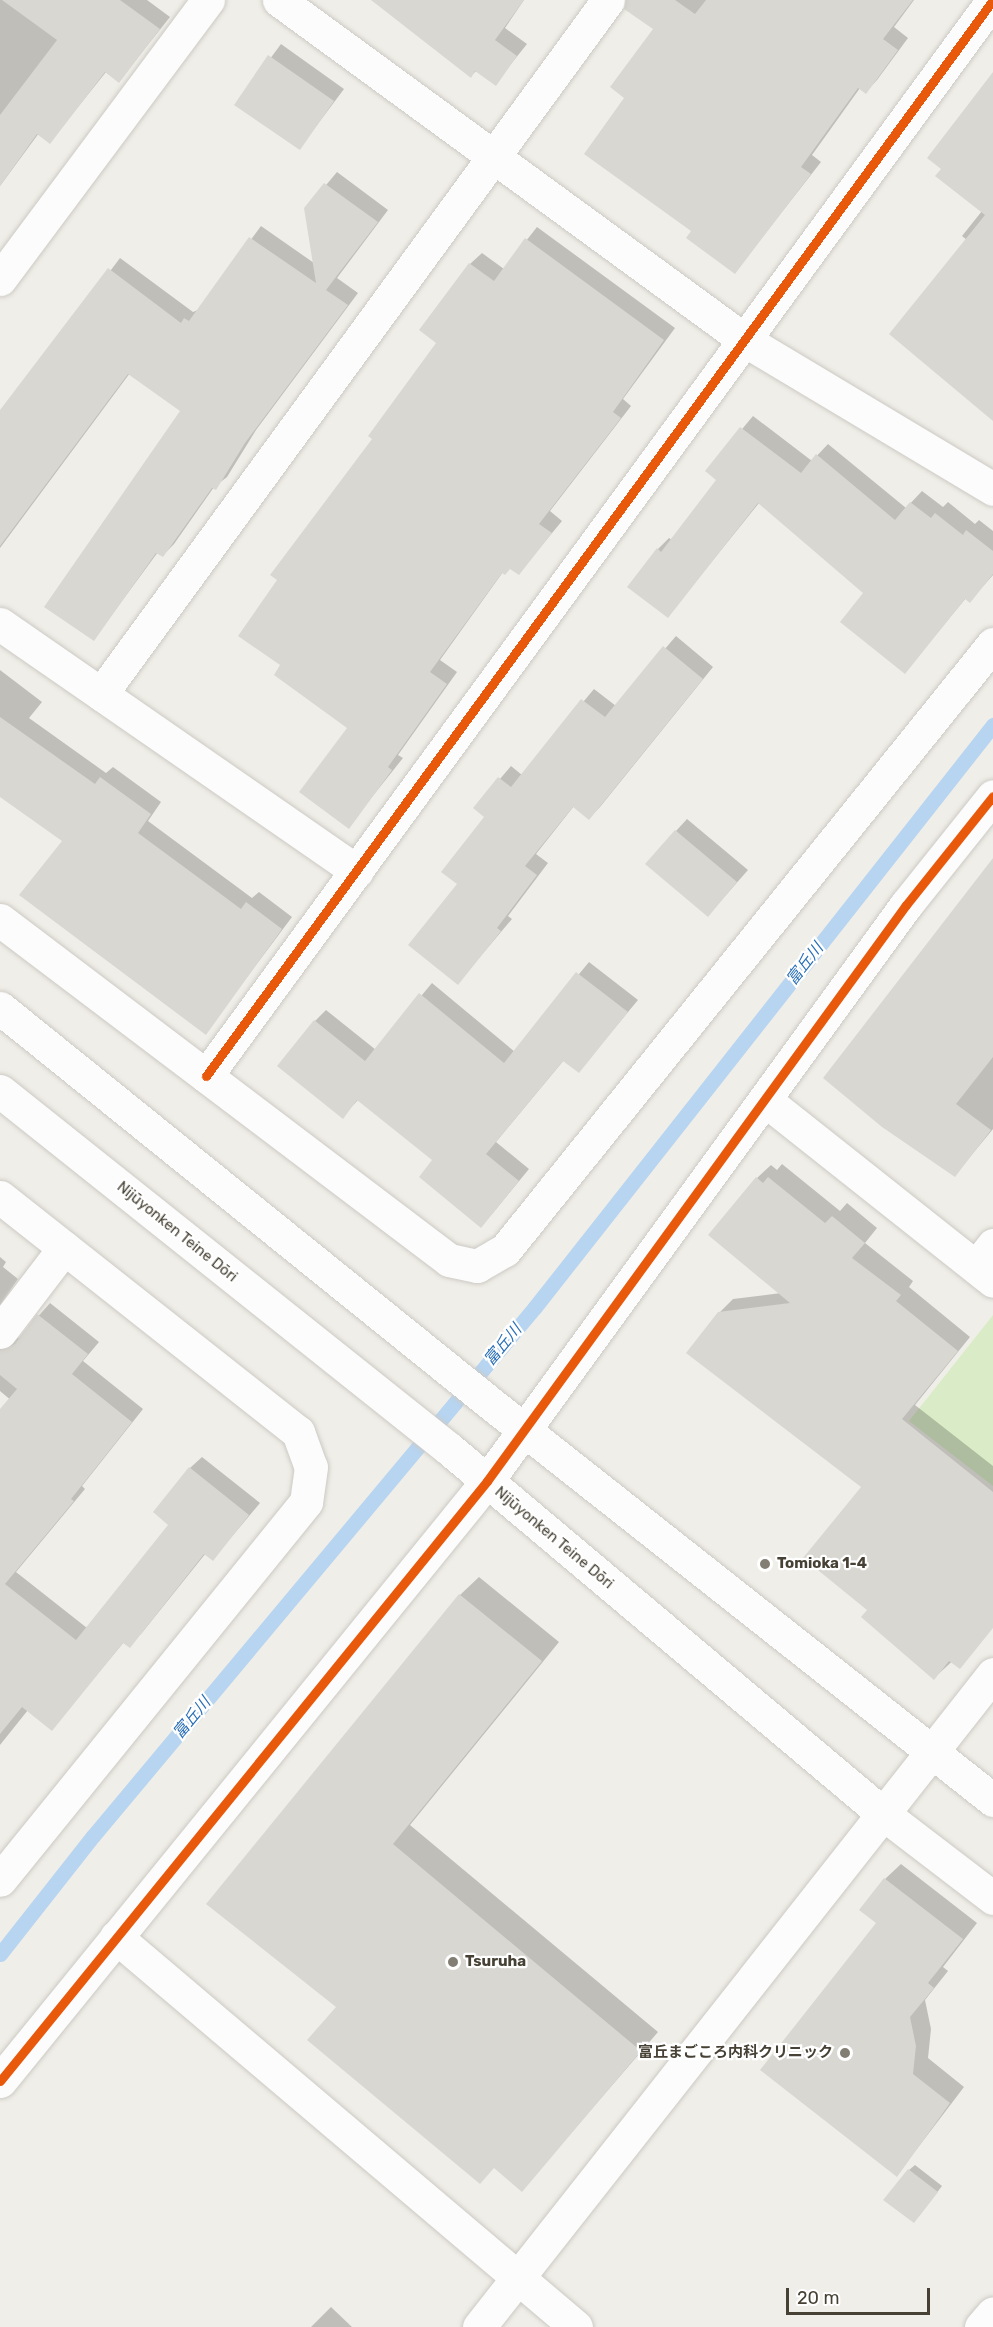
<!DOCTYPE html>
<meta charset="utf-8">
<style>
body{margin:0}
#map{position:relative;width:993px;height:2327px;overflow:hidden;background:#f0eee8;font-family:Rubik,"Noto Sans JP",sans-serif}
div>[style]{position:absolute}
[style*='--x']{left:calc(var(--x)*1px);top:calc(var(--y)*1px);width:calc(var(--w)*1px);rotate:calc(var(--a)*1deg)}
.green>*{inset:0;background:#daecc7}
.shadow>*{inset:0;background:#0003}
.stream>*{height:15px;margin:-7.5px;padding:0 7.5px;transform-origin:7.5px;border-radius:7.5px;background:#b7d4f0}
.building>*{inset:0;background:#d9d7d1}
.roads{filter:drop-shadow(0 0 2px #cccac4) drop-shadow(0 0 2px #cccac4)}
.minor>*{height:33px;margin:-16.5px;padding:0 16.5px;transform-origin:16.5px;border-radius:16.5px;background:#fdfcfc}
.cycleway>*{height:9px;margin:-4.5px;padding:0 4.5px;transform-origin:4.5px;border-radius:4.5px;background:#e8590c}
.dots>*{width:16px;height:16px;translate:-50% -50%;box-sizing:border-box;border:3px solid #fff;border-radius:50%}
span{translate:-50% -50%;white-space:nowrap;text-align:center;line-height:1.15;-webkit-text-stroke:4.5px #fff;paint-order:stroke}
.street-label{font-size:15px;color:#464134}
.poi-label{font-size:15px;color:#464134;font-weight:700}
.left{translate:0 -50%;text-align:left}
.right{translate:-100% -50%;text-align:right}
.water-label{font-size:16px;color:#296eb6;font-style:italic}
.scale{position:absolute;left:786px;top:2288px;width:144px;height:27px;box-sizing:border-box;border:3px solid #464134;border-top:0;padding-left:8px;font-size:18px;line-height:21px;white-space:nowrap;color:#464134;-webkit-text-stroke:4px #fff;paint-order:stroke}
</style>
<div id="map">
<div class="green">
<div style="clip-path:polygon(993px 1315px,993px 1486px,909px 1421px)"></div>
</div>
<div class="shadow">
<div style="clip-path:polygon(0 0,147px 0,170px 17px,119px 81px,106px 72px,50px 142px,39px 133px,0 186px)"></div>
<div style="clip-path:polygon(372px 0,524px 0,505px 28px,527px 44px,495px 84px,477px 70px,471px 76px)"></div>
<div style="clip-path:polygon(645px 0,914px 0,894px 27px,908px 38px,877px 80px,866px 92px,860px 88px,812px 155px,821px 162px,735px 272px,693px 230px,626px 98px,655px 29px)"></div>
<div style="clip-path:polygon(281px 44px,344px 89px,299px 149px,236px 105px)"></div>
<div style="clip-path:polygon(993px 77px,993px 410px,967px 240px,962px 236px,982px 211px)"></div>
<div style="clip-path:polygon(337px 172px,388px 210px,337px 278px,358px 293px,256px 430px,227px 477px,214px 487px,174px 544px,163px 555px,158px 552px,94px 639px,182px 411px,130px 373px,0 548px,0 417px,120px 258px,193px 312px,200px 309px,261px 226px,314px 263px,306px 209px)"></div>
<div style="clip-path:polygon(537px 227px,675px 328px,623px 399px,631px 406px,550px 511px,562px 521px,519px 573px,511px 567px,503px 572px,440px 660px,457px 672px,398px 755px,403px 758px,348px 827px,349px 728px,282px 665px,374px 438px,438px 342px,470px 264px,482px 253px,504px 269px)"></div>
<div style="clip-path:polygon(753px 416px,812px 461px,828px 444px,906px 508px,922px 491px,943px 507px,948px 502px,975px 524px,979px 520px,993px 531px,993px 575px,970px 601px,966px 598px,905px 672px,865px 592px,759px 503px,668px 616px,658px 549px,669px 538px,672px 540px,718px 480px,707px 471px)"></div>
<div style="clip-path:polygon(676px 636px,713px 667px,600px 807px,589px 818px,574px 806px,536px 854px,548px 863px,508px 916px,512px 919px,458px 983px,459px 884px,486px 817px,475px 808px,511px 766px,522px 775px,594px 689px,616px 706px)"></div>
<div style="clip-path:polygon(0 670px,42px 702px,29px 718px,106px 773px,113px 767px,161px 802px,148px 821px,252px 898px,259px 892px,292px 917px,205px 1033px,64px 840px,0 796px)"></div>
<div style="clip-path:polygon(687px 819px,748px 870px,719px 903px,676px 831px)"></div>
<div style="clip-path:polygon(993px 865px,993px 1129px,955px 1175px,883px 1126px)"></div>
<div style="clip-path:polygon(589px 962px,638px 1000px,579px 1071px,564px 1060px,496px 1142px,529px 1169px,492px 1214px,434px 1160px,358px 1100px,343px 1116px,315px 1021px,326px 1010px,376px 1050px,432px 983px,515px 1052px)"></div>
<div style="clip-path:polygon(782px 1164px,840px 1211px,847px 1203px,877px 1228px,865px 1243px,913px 1281px,909px 1287px,970px 1337px,915px 1405px,993px 1466px,993px 1624px,934px 1678px,869px 1610px,863px 1487px,719px 1313px,733px 1299px,781px 1293px,757px 1178px,771px 1165px,777px 1170px)"></div>
<div style="clip-path:polygon(0 1257px,6px 1262px,3px 1267px,18px 1279px,0 1305px)"></div>
<div style="clip-path:polygon(50px 1303px,99px 1342px,83px 1361px,143px 1409px,82px 1486px,85px 1489px,16px 1572px,87px 1628px,171px 1525px,190px 1468px,202px 1457px,260px 1503px,213px 1559px,206px 1553px,141px 1634px,124px 1642px,52px 1729px,28px 1710px,0 1745px,0 1432px,19px 1407px,0 1391px,0 1335px,19px 1338px)"></div>
<div style="clip-path:polygon(479px 1577px,559px 1642px,410px 1825px,658px 2032px,522px 2190px,338px 2006px,460px 1595px)"></div>
<div style="clip-path:polygon(901px 1864px,977px 1923px,943px 1967px,948px 1971px,925px 2000px,931px 2029px,928px 2058px,964px 2087px,897px 2175px,878px 1923px,885px 1879px)"></div>
<div style="clip-path:polygon(915px 2165px,942px 2186px,919px 2216px,909px 2170px)"></div>
<div style="clip-path:polygon(331px 2307px,352px 2327px,311px 2327px)"></div>
</div>
<div class="stream">
<div style="--x:0;--y:1954;--w:150;--a:-51.8"></div>
<div style="--x:93;--y:1836;--w:689;--a:-50.12"></div>
<div style="--x:535;--y:1307;--w:741;--a:-51.8"></div>
</div>
<div class="building">
<div style="clip-path:polygon(2px 0,120px 0,160px 29px,119px 83px,105px 72px,50px 144px,37px 134px,0 186px,0 115px,57px 40px)"></div>
<div style="clip-path:polygon(371px 0,524px 0,495px 40px,517px 56px,496px 86px,475px 71px,471px 78px)"></div>
<div style="clip-path:polygon(626px 0,675px 0,695px 14px,706px 0,913px 0,883px 39px,898px 50px,866px 94px,858px 88px,801px 167px,811px 174px,735px 274px,686px 238px,691px 231px,584px 154px,624px 98px,610px 87px,653px 29px,624px 9px)"></div>
<div style="clip-path:polygon(268px 55px,334px 101px,300px 150px,234px 105px)"></div>
<div style="clip-path:polygon(993px 72px,993px 421px,889px 334px,985px 215px,935px 176px,941px 169px,927px 158px)"></div>
<div style="clip-path:polygon(324px 183px,378px 222px,326px 290px,348px 305px,245px 443px,216px 490px,212px 488px,163px 557px,156px 553px,94px 641px,44px 607px,180px 411px,128px 374px,0 546px,0 410px,108px 268px,181px 323px,184px 318px,189px 321px,249px 237px,316px 283px,304px 208px)"></div>
<div style="clip-path:polygon(525px 238px,664px 340px,613px 412px,621px 418px,539px 524px,552px 533px,519px 575px,510px 569px,505px 575px,502px 573px,430px 672px,447px 684px,388px 767px,392px 770px,349px 829px,299px 792px,347px 728px,274px 675px,280px 665px,238px 636px,277px 580px,270px 575px,372px 439px,368px 436px,436px 343px,419px 330px,469px 263px,494px 281px)"></div>
<div style="clip-path:polygon(740px 427px,801px 473px,816px 454px,895px 520px,910px 502px,931px 518px,935px 513px,963px 535px,966px 530px,993px 551px,993px 574px,970px 603px,965px 599px,905px 674px,840px 622px,863px 593px,758px 503px,668px 618px,627px 587px,657px 548px,661px 552px,716px 480px,705px 471px)"></div>
<div style="clip-path:polygon(663px 646px,703px 679px,589px 820px,573px 807px,525px 866px,537px 875px,497px 928px,501px 931px,458px 985px,408px 945px,457px 884px,441px 872px,484px 817px,473px 808px,498px 777px,511px 787px,581px 699px,605px 717px)"></div>
<div style="clip-path:polygon(0 717px,95px 784px,100px 777px,151px 814px,138px 833px,241px 909px,246px 902px,282px 929px,206px 1035px,19px 895px,62px 841px,0 797px)"></div>
<div style="clip-path:polygon(675px 830px,737px 882px,708px 917px,645px 864px)"></div>
<div style="clip-path:polygon(993px 858px,993px 1057px,956px 1104px,991px 1130px,955px 1177px,882px 1127px,823px 1078px)"></div>
<div style="clip-path:polygon(576px 972px,628px 1012px,579px 1073px,563px 1061px,486px 1154px,519px 1181px,481px 1228px,419px 1177px,432px 1160px,357px 1100px,343px 1119px,277px 1066px,314px 1020px,365px 1061px,419px 993px,504px 1063px)"></div>
<div style="clip-path:polygon(756px 1177px,763px 1183px,768px 1177px,825px 1223px,832px 1216px,865px 1243px,852px 1258px,901px 1295px,896px 1301px,958px 1351px,902px 1419px,993px 1492px,993px 1628px,960px 1669px,949px 1661px,934px 1680px,861px 1617px,867px 1610px,803px 1558px,861px 1487px,686px 1353px,718px 1312px,790px 1303px,708px 1235px)"></div>
<div style="clip-path:polygon(37px 1314px,88px 1354px,72px 1374px,132px 1422px,71px 1499px,74px 1501px,5px 1584px,76px 1640px,168px 1525px,153px 1512px,189px 1467px,249px 1515px,213px 1561px,204px 1554px,130px 1648px,123px 1643px,52px 1731px,22px 1707px,0 1734px,0 1409px,17px 1389px,0 1375px,0 1350px,15px 1344px)"></div>
<div style="clip-path:polygon(459px 1594px,542px 1661px,393px 1844px,641px 2051px,522px 2192px,494px 2168px,480px 2184px,307px 2040px,336px 2007px,206px 1904px)"></div>
<div style="clip-path:polygon(884px 1878px,963px 1939px,928px 1983px,934px 1988px,910px 2017px,916px 2046px,913px 2074px,950px 2103px,897px 2177px,760px 2070px,876px 1923px,859px 1910px)"></div>
<div style="clip-path:polygon(908px 2169px,938px 2192px,914px 2223px,883px 2200px)"></div>
</div>
<div class="roads">
<div class="minor">
<div style="--x:279;--y:0;--w:578;--a:36.14"></div>
<div style="--x:746;--y:341;--w:288;--a:30.9"></div>
<div style="--x:0;--y:279;--w:348;--a:-53.3"></div>
<div style="--x:0;--y:624;--w:434;--a:34.7"></div>
<div style="--x:101;--y:694;--w:859;--a:-53.85"></div>
<div style="--x:0;--y:920;--w:563;--a:37.13"></div>
<div style="--x:449;--y:1260;--w:29;--a:12"></div>
<div style="--x:477;--y:1266;--w:32;--a:-30"></div>
<div style="--x:505;--y:1250;--w:778;--a:-51.16"></div>
<div style="--x:0;--y:1008;--w:629;--a:38.87"></div>
<div style="--x:490;--y:1403;--w:641;--a:38.28"></div>
<div style="--x:206;--y:1076;--w:1333;--a:-53.82"></div>
<div style="--x:0;--y:1091;--w:573;--a:38.55"></div>
<div style="--x:448;--y:1448;--w:567;--a:40.06"></div>
<div style="--x:882;--y:1813;--w:140;--a:37.4"></div>
<div style="--x:765;--y:1100;--w:291;--a:38.4"></div>
<div style="--x:0;--y:1197;--w:380;--a:38.3"></div>
<div style="--x:298;--y:1432;--w:37;--a:70"></div>
<div style="--x:311;--y:1467;--w:35;--a:98"></div>
<div style="--x:306;--y:1502;--w:486;--a:129"></div>
<div style="--x:976;--y:1267;--w:28;--a:-52"></div>
<div style="--x:0;--y:1332;--w:106;--a:-52.7"></div>
<div style="--x:116;--y:1937;--w:603;--a:40.29"></div>
<div style="--x:0;--y:2081;--w:773;--a:-50.93"></div>
<div style="--x:487;--y:1481;--w:712;--a:-53.97"></div>
<div style="--x:906;--y:905;--w:139;--a:-51.4"></div>
<div style="--x:479;--y:2327;--w:831;--a:-51.79"></div>
<div style="--x:981;--y:2327;--w:18;--a:-49"></div>
</div>
</div>
<div class="cycleway">
<div style="--x:206;--y:1076;--w:1333;--a:-53.82"></div>
<div style="--x:0;--y:2081;--w:773;--a:-50.93"></div>
<div style="--x:487;--y:1481;--w:712;--a:-53.97"></div>
<div style="--x:906;--y:905;--w:139;--a:-51.4"></div>
</div>
<div class="dots">
<div style="left:765px;top:1564px;background:#827e73"></div>
<div style="left:453px;top:1962px;background:#827e73"></div>
<div style="left:845px;top:2053px;background:#827e73"></div>
</div>
<div class="street-label">
<span style="left:177px;top:1232px;rotate:39deg">Nijūyonken Teine Dōri</span>
<span style="left:554px;top:1538px;rotate:40deg">Nijūyonken Teine Dōri</span>
</div>
<div class="poi-label">
<span class="left" style="left:777px;top:1564px">Tomioka 1-4</span>
<span class="left" style="left:465px;top:1962px">Tsuruha</span>
<span class="right" style="left:833px;top:2053px">富丘まごころ内科クリニック</span>
</div>
<div class="water-label">
<span style="left:805px;top:964px;rotate:-52deg">富丘川</span>
<span style="left:503px;top:1345px;rotate:-50deg">富丘川</span>
<span style="left:192px;top:1718px;rotate:-50deg">富丘川</span>
</div>
<div class="scale">20 m</div>
</div>
